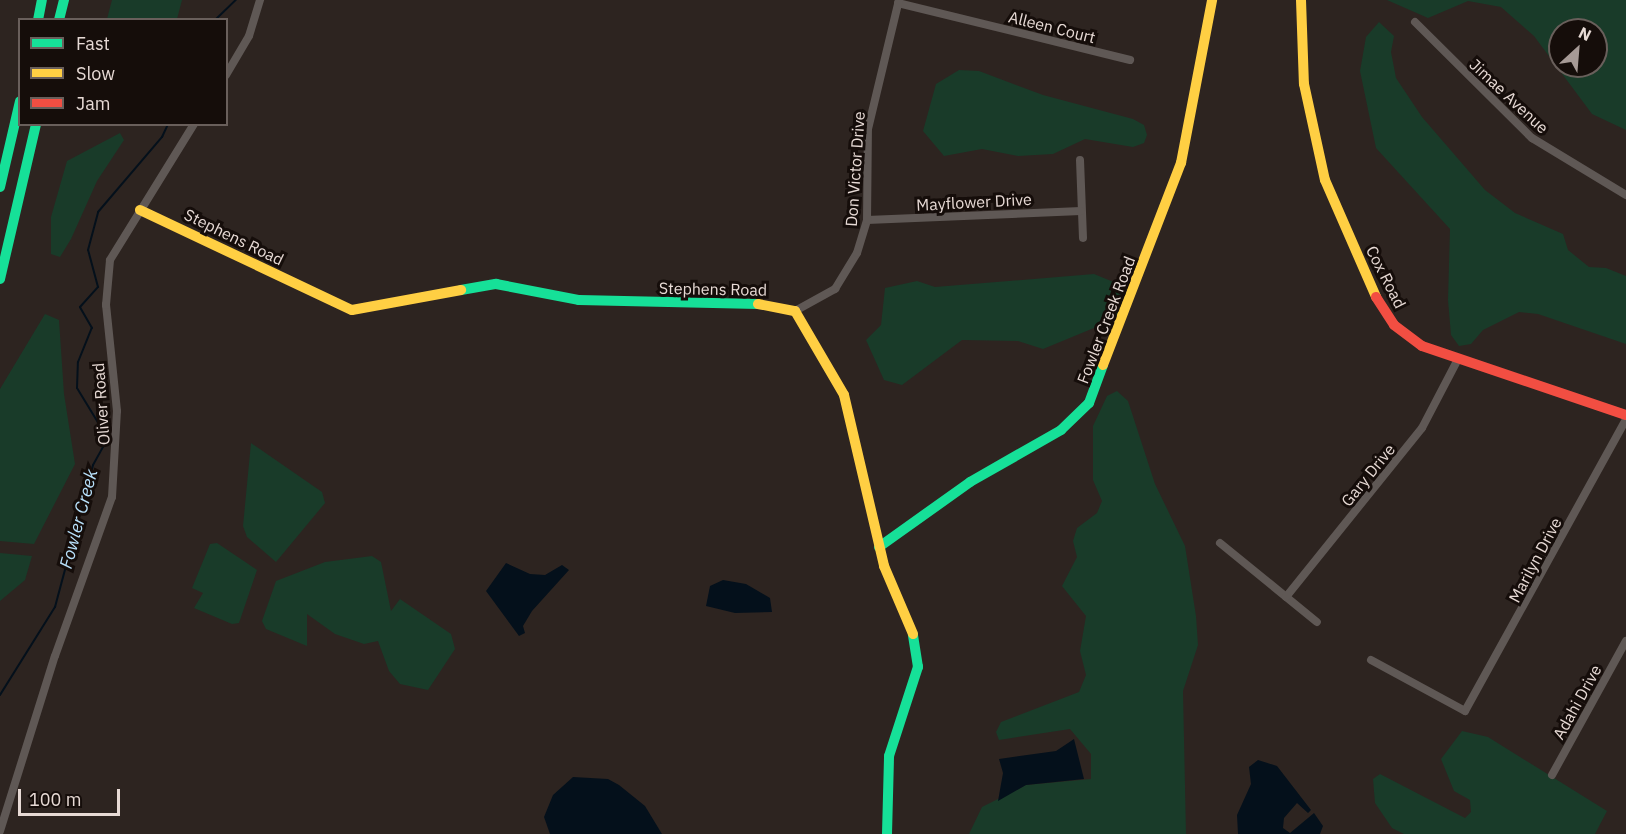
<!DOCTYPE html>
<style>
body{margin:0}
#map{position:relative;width:1626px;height:834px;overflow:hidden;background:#2d2420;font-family:"IBM Plex Sans",sans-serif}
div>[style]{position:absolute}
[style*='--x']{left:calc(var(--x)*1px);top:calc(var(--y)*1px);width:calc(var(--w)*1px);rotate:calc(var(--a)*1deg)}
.green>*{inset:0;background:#193b29}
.water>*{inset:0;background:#04101b}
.stream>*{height:2px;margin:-1px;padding:0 1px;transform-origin:1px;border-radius:1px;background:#04101b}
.street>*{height:8px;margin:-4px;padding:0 4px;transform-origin:4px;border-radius:4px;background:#5f5855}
.fast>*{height:10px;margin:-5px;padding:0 5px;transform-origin:5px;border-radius:5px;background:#16e098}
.slow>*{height:10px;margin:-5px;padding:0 5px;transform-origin:5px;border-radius:5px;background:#ffcf43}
.jam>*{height:10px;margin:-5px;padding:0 5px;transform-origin:5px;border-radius:5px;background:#f24e42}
span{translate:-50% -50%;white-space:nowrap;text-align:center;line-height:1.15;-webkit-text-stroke:6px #150d0a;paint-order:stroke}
.street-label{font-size:16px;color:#e7dad5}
.water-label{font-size:18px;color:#b7dff9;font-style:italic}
.legend{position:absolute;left:18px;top:18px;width:210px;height:108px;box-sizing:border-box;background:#150d0a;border:2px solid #695f5b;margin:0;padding:8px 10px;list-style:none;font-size:18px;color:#e7dad5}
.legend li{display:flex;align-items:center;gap:12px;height:30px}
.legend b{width:30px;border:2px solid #695f5b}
.north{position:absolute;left:1548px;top:18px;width:60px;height:60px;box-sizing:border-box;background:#150d0a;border:2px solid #695f5b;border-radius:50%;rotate:26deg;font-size:16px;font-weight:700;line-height:24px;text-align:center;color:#e7dad5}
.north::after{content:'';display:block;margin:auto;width:21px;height:27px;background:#a69a96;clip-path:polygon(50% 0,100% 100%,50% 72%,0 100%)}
.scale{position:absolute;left:18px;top:789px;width:102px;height:27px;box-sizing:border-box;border:3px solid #e7dad5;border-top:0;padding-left:8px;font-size:18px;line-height:21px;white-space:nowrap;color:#e7dad5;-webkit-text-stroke:4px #150d0a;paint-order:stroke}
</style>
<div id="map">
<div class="green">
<div style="clip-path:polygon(112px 0,182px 0,177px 19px,107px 19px)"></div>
<div style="clip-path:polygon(evenodd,1387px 0,1626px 0,1626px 130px,1592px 114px,1534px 36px,1501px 7px,1468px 1px,1428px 18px,1387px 0,1560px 30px,1596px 30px,1596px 66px,1560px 66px,1560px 30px)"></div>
<div style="clip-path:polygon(1379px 22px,1394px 36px,1391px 52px,1396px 78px,1422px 117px,1485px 190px,1515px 213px,1563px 234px,1568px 250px,1589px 267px,1606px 268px,1626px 276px,1626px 344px,1538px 314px,1519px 312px,1483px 330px,1471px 344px,1459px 346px,1451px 335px,1448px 300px,1450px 229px,1376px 148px,1360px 71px,1366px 37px)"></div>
<div style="clip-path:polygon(959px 70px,979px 71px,1043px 95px,1133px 119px,1144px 125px,1147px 135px,1144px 143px,1133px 147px,1085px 139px,1053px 154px,1018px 156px,982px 149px,944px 156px,923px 131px,936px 84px)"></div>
<div style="clip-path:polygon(120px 133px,124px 140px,97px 181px,71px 239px,60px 257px,51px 254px,51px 217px,67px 161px)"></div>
<div style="clip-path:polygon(1094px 274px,1133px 290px,1123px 316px,1043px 349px,1018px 341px,962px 340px,902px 385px,884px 380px,866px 340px,881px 325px,885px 288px,917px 281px,935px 287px)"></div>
<div style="clip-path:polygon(45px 314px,59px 320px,64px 394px,75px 464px,34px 544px,0 541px,0 389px)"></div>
<div style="clip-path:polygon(1117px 391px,1128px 401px,1155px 484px,1185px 546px,1196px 616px,1198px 645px,1183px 691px,1186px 834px,969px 834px,982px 807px,1026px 785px,1091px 779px,1091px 754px,1070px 729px,999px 740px,996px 732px,1001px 722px,1079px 692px,1086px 675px,1080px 651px,1086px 616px,1062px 586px,1077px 557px,1073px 541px,1077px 528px,1097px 513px,1102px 501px,1093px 480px,1093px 426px,1107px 396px)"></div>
<div style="clip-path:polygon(251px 443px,322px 492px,325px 503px,276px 562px,247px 537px,243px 526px)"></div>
<div style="clip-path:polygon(217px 543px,257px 570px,239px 623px,232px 624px,194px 608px,203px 593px,192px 588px,210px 544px)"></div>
<div style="clip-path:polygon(0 553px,32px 556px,25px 580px,0 601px)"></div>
<div style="clip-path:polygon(372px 556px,381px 562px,391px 611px,400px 599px,451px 634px,455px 649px,428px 690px,400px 684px,389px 671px,378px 641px,364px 644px,335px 634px,307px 614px,307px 646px,266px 629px,262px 621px,276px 581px,325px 562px)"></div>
<div style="clip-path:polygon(1462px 731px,1488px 737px,1607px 811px,1595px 834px,1404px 834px,1392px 828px,1375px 803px,1373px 779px,1380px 774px,1465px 818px,1471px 812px,1470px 800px,1454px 791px,1441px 759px)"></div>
</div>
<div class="water">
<div style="clip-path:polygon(506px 563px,530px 574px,545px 575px,562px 565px,569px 570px,532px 611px,523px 626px,525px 633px,519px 636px,486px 591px)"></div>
<div style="clip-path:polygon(723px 580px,746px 584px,770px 598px,772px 612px,735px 613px,706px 606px,710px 586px)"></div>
<div style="clip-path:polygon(1074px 739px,1084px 779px,1026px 785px,998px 801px,1003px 773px,999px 759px,1056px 751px)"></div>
<div style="clip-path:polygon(1258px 760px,1277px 766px,1311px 810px,1308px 813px,1297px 803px,1284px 818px,1283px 828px,1290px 833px,1314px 813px,1323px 826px,1320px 834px,1238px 834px,1237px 815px,1251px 784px,1249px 767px)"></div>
<div style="clip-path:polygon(573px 777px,608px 779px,619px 785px,645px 806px,662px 834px,550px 834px,544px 817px,553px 795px)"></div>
</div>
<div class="stream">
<div style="--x:215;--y:20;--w:29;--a:-44"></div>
<div style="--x:0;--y:695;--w:104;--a:-58"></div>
<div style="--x:55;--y:607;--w:147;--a:-75"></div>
<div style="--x:93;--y:465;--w:21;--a:-61"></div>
<div style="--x:103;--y:447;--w:18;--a:-93"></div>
<div style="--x:102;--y:429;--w:48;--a:-121.4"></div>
<div style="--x:77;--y:388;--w:26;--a:-88"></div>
<div style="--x:78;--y:362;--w:37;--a:-68"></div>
<div style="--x:92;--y:328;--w:24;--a:-120"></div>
<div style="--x:80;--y:307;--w:27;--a:-48"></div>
<div style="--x:98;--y:287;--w:38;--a:-105"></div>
<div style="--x:88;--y:250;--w:39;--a:-75"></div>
<div style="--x:98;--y:212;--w:99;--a:-49.5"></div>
<div style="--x:162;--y:137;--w:14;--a:-65"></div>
</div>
<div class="street">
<div style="--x:898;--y:3;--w:239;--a:13.8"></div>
<div style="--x:1415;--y:22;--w:165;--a:44.8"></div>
<div style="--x:1532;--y:138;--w:110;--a:31.2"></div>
<div style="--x:226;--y:75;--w:45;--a:-59.5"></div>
<div style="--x:249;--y:36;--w:38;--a:-73"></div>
<div style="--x:1080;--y:160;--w:78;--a:87.8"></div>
<div style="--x:867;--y:220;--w:214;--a:-2.4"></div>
<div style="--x:795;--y:311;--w:46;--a:-28.8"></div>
<div style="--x:835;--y:289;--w:42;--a:-58.6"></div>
<div style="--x:857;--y:253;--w:34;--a:-73"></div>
<div style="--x:867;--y:220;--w:91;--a:-89.4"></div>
<div style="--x:868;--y:129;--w:133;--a:-76.5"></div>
<div style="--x:1220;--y:543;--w:125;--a:39.2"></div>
<div style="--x:1286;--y:597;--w:217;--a:-51.2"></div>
<div style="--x:1422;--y:428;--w:76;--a:-62.4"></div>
<div style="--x:1371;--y:660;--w:107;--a:28.5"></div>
<div style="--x:1465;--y:711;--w:333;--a:-61.1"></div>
<div style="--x:1552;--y:775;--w:153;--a:-61.1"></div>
<div style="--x:0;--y:831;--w:183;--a:-72.6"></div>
<div style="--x:55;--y:656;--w:169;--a:-70.3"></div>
<div style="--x:112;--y:497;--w:86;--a:-86.7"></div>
<div style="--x:117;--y:411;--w:107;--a:-95.9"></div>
<div style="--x:106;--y:305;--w:45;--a:-84.9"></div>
<div style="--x:110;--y:260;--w:160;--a:-58.3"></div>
</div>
<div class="fast">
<div style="--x:38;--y:20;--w:20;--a:-79"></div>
<div style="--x:59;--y:20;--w:21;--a:-76"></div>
<div style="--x:0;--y:187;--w:88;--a:-76.9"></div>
<div style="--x:0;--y:279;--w:159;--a:-76.9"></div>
<div style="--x:461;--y:290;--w:36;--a:-10"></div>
<div style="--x:496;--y:284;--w:85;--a:10.9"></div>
<div style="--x:579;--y:300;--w:179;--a:1.3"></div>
<div style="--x:879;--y:547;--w:112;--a:-35.5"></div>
<div style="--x:970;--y:482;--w:105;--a:-29.7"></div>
<div style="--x:1061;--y:430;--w:39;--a:-44"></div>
<div style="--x:1089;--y:403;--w:40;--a:-69.8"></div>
<div style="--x:887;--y:834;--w:78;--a:-88.5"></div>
<div style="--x:889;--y:756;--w:94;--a:-72"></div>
<div style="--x:918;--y:667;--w:33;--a:-99"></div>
</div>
<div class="slow">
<div style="--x:1301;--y:0;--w:84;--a:88"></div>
<div style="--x:1304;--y:84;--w:98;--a:77.7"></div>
<div style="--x:1325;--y:180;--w:128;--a:66.4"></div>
<div style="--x:140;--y:210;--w:234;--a:25.3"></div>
<div style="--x:352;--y:310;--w:111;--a:-10.4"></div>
<div style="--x:758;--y:304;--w:38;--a:11"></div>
<div style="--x:795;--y:311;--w:97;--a:59.7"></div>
<div style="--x:844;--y:395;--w:176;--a:76.8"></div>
<div style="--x:884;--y:566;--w:74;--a:66.9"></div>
<div style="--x:1103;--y:365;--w:217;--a:-68.9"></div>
<div style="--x:1181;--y:163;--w:166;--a:-79.2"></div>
</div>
<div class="jam">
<div style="--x:1376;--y:297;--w:33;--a:57"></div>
<div style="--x:1394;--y:325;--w:35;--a:37"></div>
<div style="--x:1422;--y:346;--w:215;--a:18.7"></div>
</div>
<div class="street-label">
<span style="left:1052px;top:27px;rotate:14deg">Alleen Court</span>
<span style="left:1509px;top:96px;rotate:43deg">Jimae Avenue</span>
<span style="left:855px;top:169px;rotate:-86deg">Don Victor Drive</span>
<span style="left:974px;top:202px;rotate:-3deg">Mayflower Drive</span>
<span style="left:234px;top:237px;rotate:26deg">Stephens Road</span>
<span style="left:1386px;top:277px;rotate:63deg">Cox Road</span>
<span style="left:713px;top:289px;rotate:1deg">Stephens Road</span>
<span style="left:1106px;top:320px;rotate:-69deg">Fowler Creek Road</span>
<span style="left:101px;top:404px;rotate:-94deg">Oliver Road</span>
<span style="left:1368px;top:475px;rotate:-51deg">Gary Drive</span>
<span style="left:1535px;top:560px;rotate:-62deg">Marilyn Drive</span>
<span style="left:1577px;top:702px;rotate:-61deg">Adahi Drive</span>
</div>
<div class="water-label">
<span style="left:79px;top:519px;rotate:-75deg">Fowler Creek</span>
</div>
<ul class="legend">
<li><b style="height:8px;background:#16e098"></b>Fast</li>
<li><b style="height:8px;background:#ffcf43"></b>Slow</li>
<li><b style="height:8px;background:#f24e42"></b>Jam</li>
</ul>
<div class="north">N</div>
<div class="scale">100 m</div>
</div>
